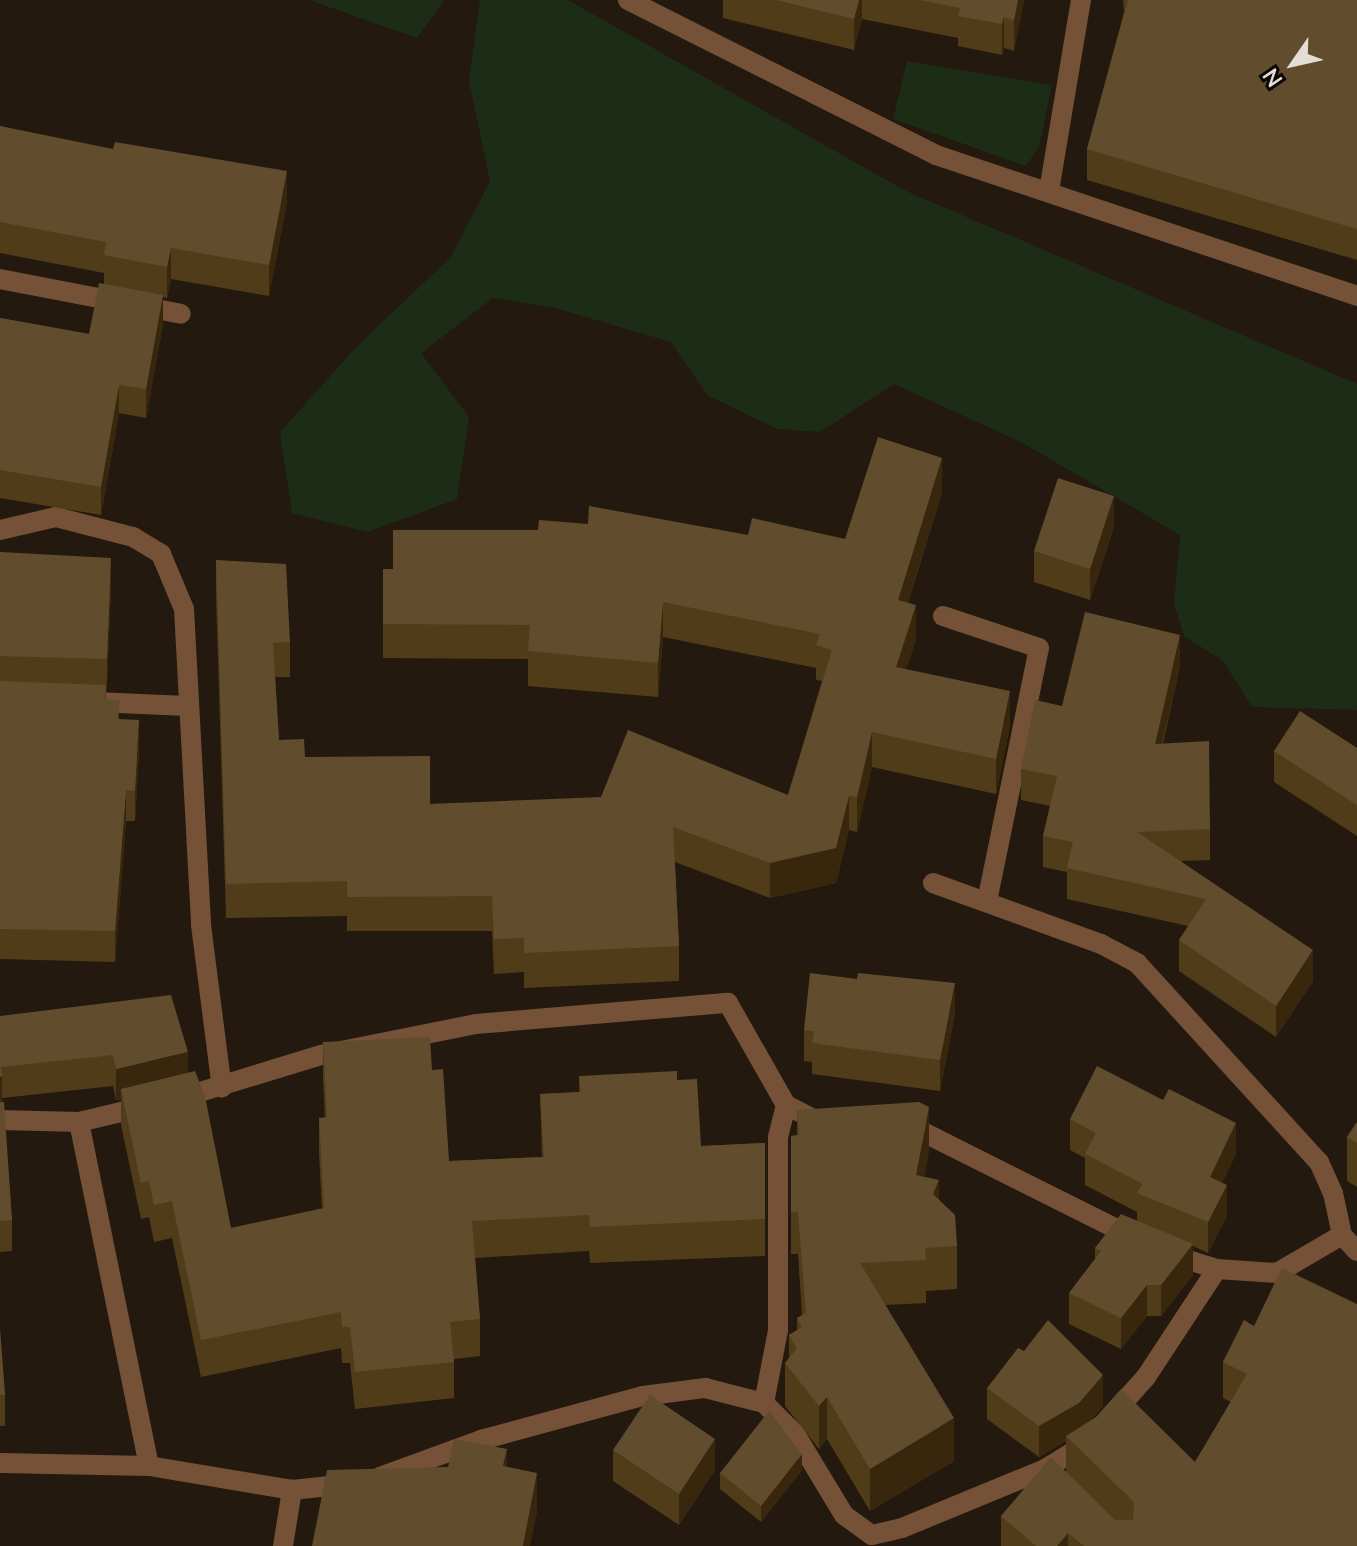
<!DOCTYPE html>
<style>
body{margin:0}
#map{position:relative;width:1357px;height:1546px;overflow:hidden;background:#23190e;font-family:"Nunito Sans",sans-serif}
div>[style]{position:absolute}
[style*='--x']{left:calc(var(--x)*1px);top:calc(var(--y)*1px);width:calc(var(--w)*1px);rotate:calc(var(--a)*1deg)}
.green>*{inset:0;background:#1d2c14}
.minor>*{height:20px;margin:-10px;padding:0 10px;transform-origin:10px;border-radius:10px;background:#745137}
.wall>*{inset:0;background:#513c1a}
.shaded-wall>*{inset:0;background:#38270d}
.building>*{inset:0;background:#614d2e}
span{translate:-50% -50%;white-space:nowrap;text-align:center;line-height:1.15;-webkit-text-stroke:6px #090603;paint-order:stroke}
.north{position:absolute;left:1253px;top:24px;width:80px;height:80px;-webkit-text-stroke:6px #090603;paint-order:stroke;rotate:236deg;font-size:22px;font-weight:700;line-height:32px;text-align:center;color:#e4ddd6}
.north::after{content:'';display:block;margin:auto;width:28px;height:36px;background:#e4ddd6;clip-path:polygon(50% 0,100% 100%,50% 72%,0 100%)}
</style>
<div id="map">
<div class="green">
<div style="clip-path:polygon(309px 0,444px 0,417px 38px)"></div>
<div style="clip-path:polygon(480px 0,568px 0,906px 191px,1357px 384px,1357px 710px,1252px 707px,1223px 661px,1184px 636px,1174px 604px,1180px 535px,1021px 442px,894px 384px,820px 432px,777px 429px,707px 395px,671px 342px,555px 308px,493px 298px,421px 353px,469px 417px,457px 499px,368px 532px,292px 513px,280px 432px,360px 343px,451px 257px,490px 181px,469px 81px)"></div>
<div style="clip-path:polygon(907px 61px,1052px 85px,1039px 147px,1026px 166px,893px 119px)"></div>
</div>
<div class="minor">
<div style="--x:628;--y:0;--w:345;--a:26.7"></div>
<div style="--x:936;--y:155;--w:444;--a:18.5"></div>
<div style="--x:1049;--y:191;--w:194;--a:-80.5"></div>
<div style="--x:0;--y:279;--w:184;--a:10.9"></div>
<div style="--x:0;--y:530;--w:57;--a:-13.1"></div>
<div style="--x:56;--y:517;--w:80;--a:14.6"></div>
<div style="--x:133;--y:537;--w:33;--a:31"></div>
<div style="--x:161;--y:554;--w:60;--a:67.3"></div>
<div style="--x:184;--y:609;--w:316;--a:86.9"></div>
<div style="--x:201;--y:925;--w:164;--a:82.7"></div>
<div style="--x:943;--y:616;--w:101;--a:18.4"></div>
<div style="--x:1039;--y:648;--w:258;--a:101.6"></div>
<div style="--x:95;--y:702;--w:92;--a:2.5"></div>
<div style="--x:933;--y:883;--w:179;--a:20"></div>
<div style="--x:1101;--y:944;--w:41;--a:27.8"></div>
<div style="--x:1137;--y:963;--w:270;--a:47.6"></div>
<div style="--x:1319;--y:1162;--w:34;--a:66"></div>
<div style="--x:1333;--y:1193;--w:43;--a:77.9"></div>
<div style="--x:1342;--y:1235;--w:22;--a:47"></div>
<div style="--x:177;--y:1099;--w:151;--a:-17"></div>
<div style="--x:321;--y:1055;--w:158;--a:-11.3"></div>
<div style="--x:476;--y:1024;--w:253;--a:-4.8"></div>
<div style="--x:728;--y:1003;--w:117;--a:60.4"></div>
<div style="--x:786;--y:1105;--w:37;--a:27"></div>
<div style="--x:0;--y:1120;--w:79;--a:1.5"></div>
<div style="--x:79;--y:1122;--w:69;--a:-13.4"></div>
<div style="--x:79;--y:1122;--w:351;--a:78.5"></div>
<div style="--x:906;--y:1129;--w:13;--a:4"></div>
<div style="--x:919;--y:1130;--w:239;--a:26.6"></div>
<div style="--x:1169;--y:1254;--w:50;--a:17.4"></div>
<div style="--x:1217;--y:1269;--w:60;--a:3.8"></div>
<div style="--x:1277;--y:1273;--w:75;--a:-30.3"></div>
<div style="--x:764;--y:1403;--w:74;--a:-79.1"></div>
<div style="--x:778;--y:1330;--w:193;--a:-90"></div>
<div style="--x:778;--y:1137;--w:33;--a:-76"></div>
<div style="--x:1112;--y:1415;--w:51;--a:-48.2"></div>
<div style="--x:1146;--y:1377;--w:129;--a:-56.7"></div>
<div style="--x:0;--y:1463;--w:149;--a:1.2"></div>
<div style="--x:149;--y:1466;--w:145;--a:9.5"></div>
<div style="--x:292;--y:1490;--w:57;--a:-6"></div>
<div style="--x:380;--y:1477;--w:108;--a:-20.1"></div>
<div style="--x:481;--y:1440;--w:168;--a:-15.2"></div>
<div style="--x:643;--y:1396;--w:63;--a:-7.4"></div>
<div style="--x:705;--y:1388;--w:61;--a:14.3"></div>
<div style="--x:764;--y:1403;--w:44;--a:45"></div>
<div style="--x:795;--y:1434;--w:95;--a:58.8"></div>
<div style="--x:844;--y:1515;--w:34;--a:36"></div>
<div style="--x:872;--y:1535;--w:31;--a:-13"></div>
<div style="--x:902;--y:1528;--w:155;--a:-22.4"></div>
<div style="--x:1045;--y:1469;--w:52;--a:-31.5"></div>
<div style="--x:283;--y:1546;--w:57;--a:-80.9"></div>
</div>
<div class="wall">
<div style="clip-path:polygon(723px 0,1024px 0,1014px 51px,1004px 48px,1002px 55px,958px 46px,958px 38px,862px 19px,854px 50px,723px 18px)"></div>
<div style="clip-path:polygon(1123px 0,1357px 0,1357px 260px,1087px 180px,1087px 149px,1124px 12px)"></div>
<div style="clip-path:polygon(0 126px,287px 202px,269px 296px,171px 279px,167px 298px,163px 297px,163px 324px,146px 418px,119px 413px,101px 515px,0 498px,0 318px,89px 334px,104px 284px,104px 273px,0 253px)"></div>
<div style="clip-path:polygon(942px 493px,908px 603px,916px 640px,906px 669px,1010px 726px,996px 794px,872px 767px,857px 832px,849px 830px,836px 883px,770px 898px,675px 862px,679px 946px,679px 981px,524px 988px,524px 972px,494px 974px,492px 931px,347px 931px,347px 916px,226px 918px,216px 595px,216px 560px,290px 642px,290px 677px,275px 677px,279px 740px,305px 757px,430px 804px,788px 795px,822px 681px,816px 680px,816px 668px,663px 637px,658px 697px,528px 686px,528px 659px,383px 658px,383px 569px,393px 569px,748px 535px,845px 539px)"></div>
<div style="clip-path:polygon(1114px 527px,1090px 600px,1034px 582px,1034px 551px)"></div>
<div style="clip-path:polygon(0 552px,111px 589px,106px 699px,120px 719px,139px 751px,135px 821px,126px 821px,115px 962px,0 959px)"></div>
<div style="clip-path:polygon(1180px 666px,1163px 744px,1210px 829px,1210px 860px,1181px 861px,1313px 981px,1276px 1037px,1179px 971px,1179px 940px,1188px 926px,1067px 899px,1067px 872px,1043px 867px,1043px 836px,1050px 806px,1021px 800px,1021px 769px,1062px 706px)"></div>
<div style="clip-path:polygon(1357px 748px,1357px 836px,1274px 782px,1274px 751px)"></div>
<div style="clip-path:polygon(857px 979px,955px 1014px,940px 1091px,812px 1074px,812px 1062px,804px 1061px,804px 1030px)"></div>
<div style="clip-path:polygon(0 1016px,188px 1073px,231px 1228px,322px 1209px,319px 1154px,319px 1118px,325px 1118px,323px 1079px,323px 1042px,432px 1070px,449px 1161px,542px 1157px,540px 1094px,579px 1092px,579px 1076px,677px 1080px,701px 1146px,765px 1143px,765px 1256px,590px 1263px,589px 1251px,475px 1258px,480px 1319px,480px 1356px,454px 1359px,454px 1398px,355px 1409px,350px 1363px,342px 1363px,341px 1348px,201px 1377px,172px 1238px,154px 1242px,149px 1217px,141px 1219px,121px 1125px,121px 1099px,116px 1100px,113px 1086px,2px 1098px,12px 1220px,12px 1251px,0 1252px)"></div>
<div style="clip-path:polygon(797px 1110px,929px 1150px,924px 1177px,939px 1199px,957px 1246px,957px 1289px,926px 1291px,926px 1303px,885px 1305px,954px 1461px,870px 1511px,827px 1439px,819px 1449px,785px 1406px,785px 1363px,789px 1358px,789px 1335px,797px 1330px,797px 1318px,802px 1315px,798px 1254px,791px 1254px,791px 1136px,797px 1135px)"></div>
<div style="clip-path:polygon(1070px 1119px,1236px 1154px,1222px 1183px,1227px 1216px,1208px 1253px,1193px 1246px,1193px 1275px,1161px 1316px,1147px 1316px,1121px 1349px,1069px 1324px,1069px 1293px,1095px 1259px,1095px 1248px,1137px 1220px,1137px 1212px,1085px 1185px,1085px 1158px,1070px 1150px)"></div>
<div style="clip-path:polygon(1357px 1122px,1357px 1187px,1347px 1181px,1347px 1137px)"></div>
<div style="clip-path:polygon(1244px 1320px,1357px 1546px,1001px 1546px,1001px 1516px,1066px 1472px,1066px 1441px,1039px 1457px,987px 1419px,987px 1388px,1103px 1406px,1090px 1421px,1195px 1462px,1231px 1402px,1223px 1398px,1223px 1362px)"></div>
<div style="clip-path:polygon(0 1330px,5px 1395px,5px 1426px,0 1426px)"></div>
<div style="clip-path:polygon(613px 1450px,715px 1470px,679px 1525px,613px 1481px)"></div>
<div style="clip-path:polygon(802px 1470px,761px 1522px,720px 1489px,720px 1473px)"></div>
</div>
<div class="shaded-wall">
<div style="clip-path:polygon(859px 0,862px 0,862px 19px,854px 50px,854px 19px)"></div>
<div style="clip-path:polygon(1018px 0,1024px 0,1014px 51px,1014px 20px)"></div>
<div style="clip-path:polygon(1004px 17px,1004px 48px,1002px 55px,1002px 24px)"></div>
<div style="clip-path:polygon(287px 171px,287px 202px,269px 296px,269px 265px)"></div>
<div style="clip-path:polygon(171px 248px,171px 279px,167px 298px,167px 267px)"></div>
<div style="clip-path:polygon(163px 295px,163px 324px,146px 418px,146px 389px)"></div>
<div style="clip-path:polygon(119px 385px,119px 413px,101px 515px,101px 487px)"></div>
<div style="clip-path:polygon(942px 458px,942px 493px,898px 634px,898px 600px)"></div>
<div style="clip-path:polygon(1114px 496px,1114px 527px,1090px 600px,1090px 569px)"></div>
<div style="clip-path:polygon(111px 558px,111px 589px,107px 690px,107px 659px)"></div>
<div style="clip-path:polygon(663px 602px,663px 637px,658px 697px,658px 663px)"></div>
<div style="clip-path:polygon(916px 605px,916px 640px,896px 701px,896px 667px)"></div>
<div style="clip-path:polygon(1180px 635px,1180px 666px,1155px 775px,1155px 744px)"></div>
<div style="clip-path:polygon(1010px 691px,1010px 726px,996px 794px,996px 759px)"></div>
<div style="clip-path:polygon(139px 720px,139px 751px,135px 821px,135px 791px)"></div>
<div style="clip-path:polygon(872px 732px,872px 767px,857px 832px,857px 797px)"></div>
<div style="clip-path:polygon(126px 790px,126px 821px,115px 962px,115px 931px)"></div>
<div style="clip-path:polygon(849px 796px,849px 830px,836px 883px,770px 898px,770px 863px)"></div>
<div style="clip-path:polygon(1313px 950px,1313px 981px,1276px 1037px,1276px 1006px)"></div>
<div style="clip-path:polygon(955px 983px,955px 1014px,940px 1091px,940px 1060px)"></div>
<div style="clip-path:polygon(188px 1052px,188px 1083px,121px 1089px,121px 1099px,116px 1100px,116px 1069px)"></div>
<div style="clip-path:polygon(2px 1076px,2px 1107px,0 1107px,0 1077px)"></div>
<div style="clip-path:polygon(929px 1107px,929px 1150px,916px 1218px,916px 1175px)"></div>
<div style="clip-path:polygon(1236px 1123px,1236px 1154px,1210px 1208px,1210px 1177px)"></div>
<div style="clip-path:polygon(939px 1180px,939px 1222px,933px 1194px)"></div>
<div style="clip-path:polygon(1227px 1185px,1227px 1216px,1208px 1253px,1208px 1222px)"></div>
<div style="clip-path:polygon(1193px 1244px,1193px 1275px,1161px 1316px,1161px 1285px)"></div>
<div style="clip-path:polygon(1147px 1285px,1147px 1316px,1121px 1349px,1121px 1318px)"></div>
<div style="clip-path:polygon(1103px 1375px,1103px 1406px,1079px 1434px,1066px 1436px,1066px 1441px,1039px 1457px,1039px 1426px)"></div>
<div style="clip-path:polygon(827px 1397px,827px 1439px,819px 1449px,819px 1406px)"></div>
<div style="clip-path:polygon(954px 1418px,954px 1461px,870px 1511px,870px 1469px)"></div>
<div style="clip-path:polygon(715px 1439px,715px 1470px,679px 1525px,679px 1494px)"></div>
<div style="clip-path:polygon(507px 1449px,507px 1489px,503px 1466px)"></div>
<div style="clip-path:polygon(802px 1454px,802px 1470px,761px 1522px,761px 1506px)"></div>
<div style="clip-path:polygon(537px 1473px,537px 1513px,530px 1546px,523px 1546px)"></div>
<div style="clip-path:polygon(1068px 1533px,1068px 1546px,1057px 1546px)"></div>
</div>
<div class="building">
<div style="clip-path:polygon(776px 0,859px 0,854px 19px)"></div>
<div style="clip-path:polygon(920px 0,1018px 0,1014px 20px,1004px 17px,1002px 24px,958px 16px,960px 8px)"></div>
<div style="clip-path:polygon(1128px 0,1357px 0,1357px 229px,1087px 149px)"></div>
<div style="clip-path:polygon(0 126px,113px 149px,115px 142px,287px 171px,269px 265px,171px 248px,167px 267px,104px 255px,106px 242px,0 222px)"></div>
<div style="clip-path:polygon(99px 283px,163px 295px,146px 389px,119px 385px,101px 487px,0 470px,0 318px,89px 334px)"></div>
<div style="clip-path:polygon(878px 437px,942px 458px,898px 600px,916px 605px,896px 667px,1010px 691px,996px 759px,872px 732px,857px 797px,849px 796px,836px 848px,770px 863px,673px 827px,679px 946px,524px 953px,524px 938px,494px 939px,492px 896px,347px 897px,347px 881px,226px 884px,216px 560px,286px 564px,290px 642px,273px 643px,279px 740px,304px 739px,305px 757px,430px 756px,430px 804px,601px 797px,628px 730px,788px 795px,832px 650px,816px 645px,820px 634px,663px 602px,658px 663px,528px 651px,530px 625px,383px 624px,383px 569px,393px 569px,393px 530px,538px 530px,539px 520px,588px 524px,589px 506px,748px 535px,752px 518px,845px 539px)"></div>
<div style="clip-path:polygon(1058px 478px,1114px 496px,1090px 569px,1034px 551px)"></div>
<div style="clip-path:polygon(0 552px,111px 558px,107px 659px,0 656px)"></div>
<div style="clip-path:polygon(1085px 612px,1180px 635px,1155px 744px,1209px 741px,1210px 829px,1137px 832px,1313px 950px,1276px 1006px,1179px 940px,1206px 899px,1067px 868px,1073px 842px,1043px 836px,1057px 776px,1021px 769px,1035px 700px,1062px 706px)"></div>
<div style="clip-path:polygon(0 681px,106px 685px,105px 699px,120px 700px,118px 719px,139px 720px,135px 791px,126px 790px,115px 931px,0 929px)"></div>
<div style="clip-path:polygon(1300px 711px,1357px 748px,1357px 805px,1274px 751px)"></div>
<div style="clip-path:polygon(810px 973px,857px 979px,858px 973px,955px 983px,940px 1060px,812px 1043px,814px 1031px,804px 1030px)"></div>
<div style="clip-path:polygon(171px 995px,188px 1052px,116px 1069px,113px 1055px,1px 1067px,2px 1076px,0 1077px,0 1016px)"></div>
<div style="clip-path:polygon(430px 1037px,432px 1070px,443px 1069px,449px 1161px,544px 1157px,540px 1094px,581px 1092px,579px 1076px,677px 1071px,677px 1080px,697px 1079px,701px 1146px,765px 1143px,765px 1219px,590px 1227px,589px 1215px,472px 1221px,480px 1319px,450px 1322px,454px 1362px,355px 1372px,350px 1327px,342px 1327px,341px 1312px,201px 1340px,172px 1201px,154px 1205px,149px 1181px,141px 1183px,121px 1089px,195px 1071px,205px 1096px,231px 1228px,324px 1208px,319px 1118px,327px 1117px,323px 1042px)"></div>
<div style="clip-path:polygon(1097px 1066px,1163px 1100px,1169px 1089px,1236px 1123px,1210px 1177px,1227px 1185px,1208px 1222px,1137px 1193px,1143px 1184px,1085px 1154px,1096px 1133px,1070px 1119px)"></div>
<div style="clip-path:polygon(0 1102px,4px 1102px,12px 1220px,0 1221px)"></div>
<div style="clip-path:polygon(919px 1102px,929px 1107px,916px 1175px,939px 1180px,933px 1194px,955px 1215px,957px 1246px,925px 1248px,926px 1260px,860px 1263px,954px 1418px,870px 1469px,827px 1397px,819px 1406px,785px 1363px,797px 1348px,789px 1335px,802px 1327px,797px 1318px,806px 1313px,798px 1212px,791px 1212px,791px 1136px,799px 1135px,797px 1110px)"></div>
<div style="clip-path:polygon(1357px 1122px,1357px 1143px,1347px 1137px)"></div>
<div style="clip-path:polygon(1121px 1214px,1193px 1244px,1161px 1285px,1147px 1285px,1121px 1318px,1069px 1293px,1101px 1251px,1095px 1248px)"></div>
<div style="clip-path:polygon(1282px 1268px,1357px 1304px,1357px 1546px,1084px 1546px,1068px 1533px,1057px 1546px,1036px 1546px,1001px 1516px,1051px 1457px,1115px 1520px,1133px 1520px,1134px 1502px,1066px 1436px,1096px 1417px,1121px 1389px,1195px 1462px,1247px 1374px,1223px 1362px,1244px 1320px,1254px 1326px)"></div>
<div style="clip-path:polygon(1048px 1320px,1103px 1375px,1079px 1403px,1039px 1426px,987px 1388px,1018px 1348px,1024px 1351px)"></div>
<div style="clip-path:polygon(0 1330px,5px 1395px,0 1395px)"></div>
<div style="clip-path:polygon(650px 1395px,715px 1439px,679px 1494px,613px 1450px)"></div>
<div style="clip-path:polygon(769px 1411px,802px 1454px,761px 1506px,720px 1473px)"></div>
<div style="clip-path:polygon(454px 1439px,507px 1449px,503px 1466px,537px 1473px,523px 1546px,312px 1546px,327px 1470px,448px 1467px)"></div>
</div>
<div class="north">N</div>
</div>
